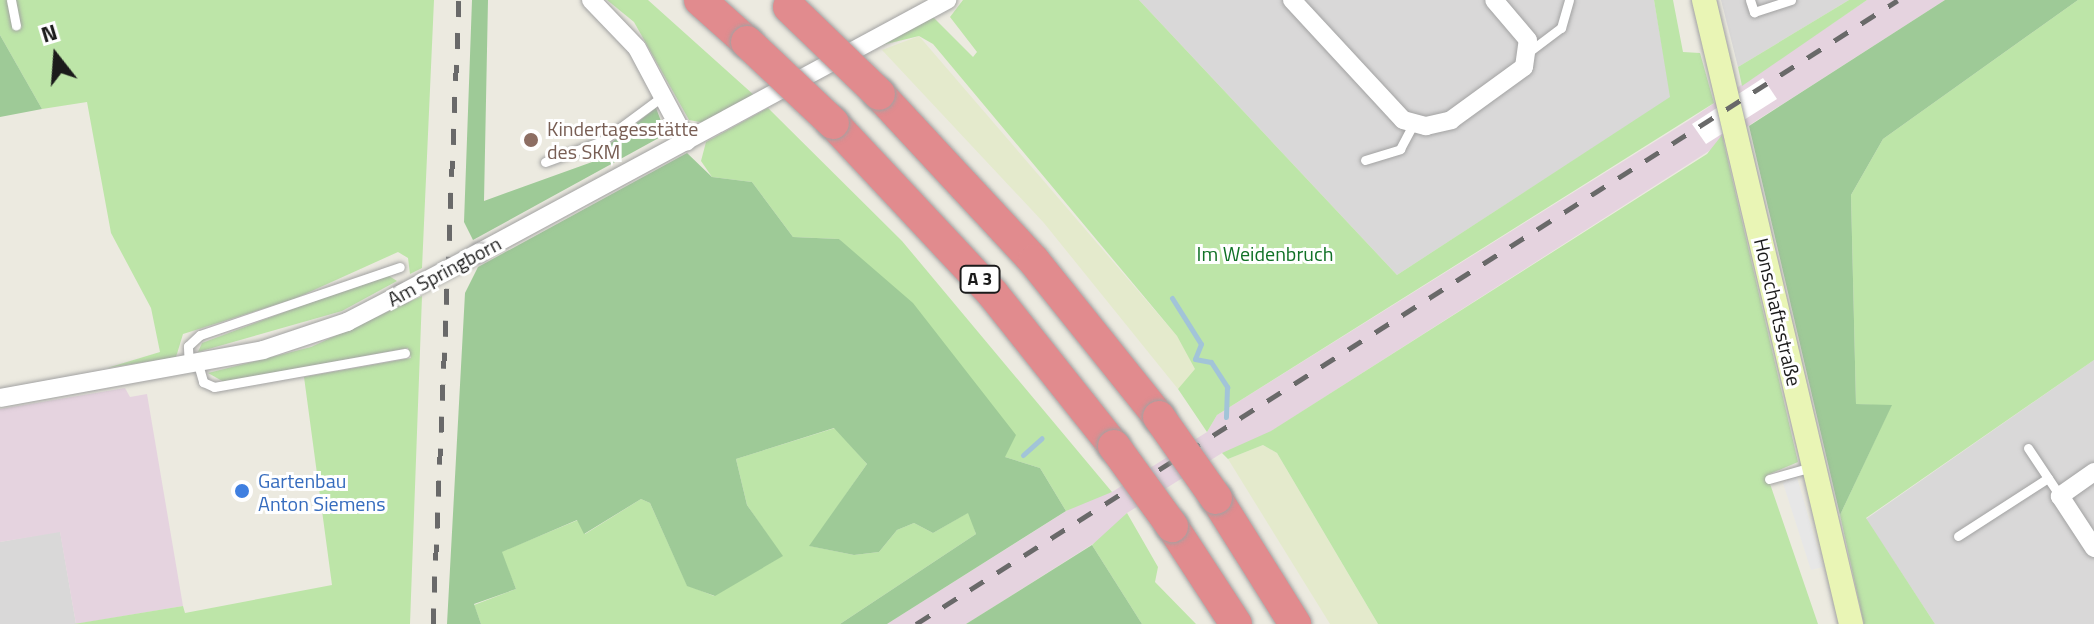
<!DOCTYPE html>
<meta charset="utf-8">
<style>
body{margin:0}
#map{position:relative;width:2094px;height:624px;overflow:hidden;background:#eceae0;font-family:"Titillium Web",sans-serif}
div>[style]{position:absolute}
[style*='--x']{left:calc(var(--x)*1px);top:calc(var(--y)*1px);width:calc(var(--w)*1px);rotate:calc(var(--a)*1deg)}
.residential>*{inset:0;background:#d9d8d8}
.industrial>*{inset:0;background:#e5d3df}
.farmland>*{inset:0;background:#e4eacc}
.grass>*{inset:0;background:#bde5a8}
.forest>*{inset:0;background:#9eca97}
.parking>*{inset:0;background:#e7e7e7}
.pier>*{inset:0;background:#fff}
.stream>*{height:5px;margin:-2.5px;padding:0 2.5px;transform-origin:2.5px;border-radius:2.5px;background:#a2c4d8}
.roads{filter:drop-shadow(0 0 2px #a2a2a2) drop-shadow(0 0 2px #a2a2a2)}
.lane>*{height:9px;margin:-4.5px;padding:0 4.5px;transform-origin:4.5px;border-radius:4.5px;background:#fff}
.street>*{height:18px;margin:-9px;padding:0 9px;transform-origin:9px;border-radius:9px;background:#fff}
.secondary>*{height:24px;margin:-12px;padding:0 12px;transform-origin:12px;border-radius:12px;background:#e9f5b5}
.highway>*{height:32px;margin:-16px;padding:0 16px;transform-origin:16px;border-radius:16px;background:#e18b8e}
.rail>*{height:5px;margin-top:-2.5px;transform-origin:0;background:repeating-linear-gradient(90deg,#696969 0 16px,transparent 0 32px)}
.bridges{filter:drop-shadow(0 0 2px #a2a2a2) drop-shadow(0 0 2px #a2a2a2)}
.street-bridge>*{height:18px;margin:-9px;padding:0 9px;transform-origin:9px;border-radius:9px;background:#fff}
.highway-bridge>*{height:32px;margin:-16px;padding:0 16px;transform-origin:16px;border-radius:16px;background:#e18b8e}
.dots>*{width:22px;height:22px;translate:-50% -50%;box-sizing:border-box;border:4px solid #fff;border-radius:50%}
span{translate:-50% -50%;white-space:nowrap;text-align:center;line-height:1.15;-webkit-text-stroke:6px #fff;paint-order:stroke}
.shield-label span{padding:2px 6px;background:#fff;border:2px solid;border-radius:6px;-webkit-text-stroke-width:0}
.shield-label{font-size:18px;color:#1b1b1b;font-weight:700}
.education-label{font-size:20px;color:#785e54}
.left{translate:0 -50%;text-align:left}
.park-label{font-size:20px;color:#107126}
.street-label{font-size:20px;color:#1b1b1b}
.shop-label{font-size:20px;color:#366cbe}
.north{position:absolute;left:16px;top:16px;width:80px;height:80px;-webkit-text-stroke:6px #fff;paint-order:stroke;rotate:343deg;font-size:22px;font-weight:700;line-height:32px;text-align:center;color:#1b1b1b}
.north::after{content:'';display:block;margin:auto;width:28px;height:36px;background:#1b1b1b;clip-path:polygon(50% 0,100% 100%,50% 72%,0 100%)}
</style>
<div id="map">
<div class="residential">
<div style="clip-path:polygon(1139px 0,1654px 0,1671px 97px,1397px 275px)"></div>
<div style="clip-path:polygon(1721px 0,1849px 0,1738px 67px)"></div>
<div style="clip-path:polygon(2094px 360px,2094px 624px,1935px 624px,1866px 519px)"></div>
<div style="clip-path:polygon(60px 531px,76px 624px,0 624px,0 542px)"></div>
</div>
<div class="industrial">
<div style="clip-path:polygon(1867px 0,1945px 0,1242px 450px,1222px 453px,1127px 513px,1110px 533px,966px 624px,887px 624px,1087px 498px,1112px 492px,1207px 432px,1217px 415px,1688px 121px)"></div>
<div style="clip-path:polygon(125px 388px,130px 397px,147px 394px,183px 606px,76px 624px,60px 532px,0 542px,0 409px)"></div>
</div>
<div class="farmland">
<div style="clip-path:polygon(919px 36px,1177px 336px,1196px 369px,1190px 381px,1178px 389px,1044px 223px,882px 50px)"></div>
<div style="clip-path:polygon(1263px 445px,1277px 453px,1378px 624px,1330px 624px,1228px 459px)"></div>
</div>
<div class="grass">
<div style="clip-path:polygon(0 0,434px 0,422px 268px,410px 274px,408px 258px,398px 252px,294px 299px,183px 334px,176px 357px,107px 368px,160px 352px,151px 308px,111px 233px,87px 102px,42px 109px,0 35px)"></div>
<div style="clip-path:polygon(607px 0,648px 0,755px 96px,705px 123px,689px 120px,634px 22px)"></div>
<div style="clip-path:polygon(963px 0,1139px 0,1397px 275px,1670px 97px,1654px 0,1673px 0,1683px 52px,1700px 53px,1714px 103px,1217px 415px,1207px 432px,1178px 389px,1195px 369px,1177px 336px,933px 44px,919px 36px,878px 46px,933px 17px,973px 57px,977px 52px,950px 17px)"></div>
<div style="clip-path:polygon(1849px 0,1867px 0,1742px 86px,1738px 67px)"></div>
<div style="clip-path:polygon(2078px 0,2094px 0,2094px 360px,1866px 518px,1935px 624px,1864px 624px,1840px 515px,1891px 406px,1856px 404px,1851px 195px,1883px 139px)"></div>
<div style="clip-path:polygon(768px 108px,902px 241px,1112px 492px,1066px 511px,1040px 468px,1005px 457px,839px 239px,793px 237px,752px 182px,712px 177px,701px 161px,706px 142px)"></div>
<div style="clip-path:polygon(1722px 135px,1798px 462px,1767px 475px,1818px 624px,1378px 624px,1277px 453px,1263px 445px,1228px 459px,1222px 453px,1271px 431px,1707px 154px)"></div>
<div style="clip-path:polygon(386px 274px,397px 281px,342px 311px,198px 352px,202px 343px)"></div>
<div style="clip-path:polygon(422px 296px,410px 624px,74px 624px,183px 606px,185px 613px,332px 585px,304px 377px,411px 358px,408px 348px,224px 382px,208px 373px,311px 347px)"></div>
<div style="clip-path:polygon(835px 428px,867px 464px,810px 546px,854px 555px,879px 552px,897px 530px,914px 523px,933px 533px,969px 512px,976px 534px,840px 624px,481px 624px,474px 605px,516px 589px,501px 552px,578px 520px,585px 534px,641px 499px,650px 503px,687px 585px,714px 596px,782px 556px,747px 505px,736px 459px)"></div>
<div style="clip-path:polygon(1127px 513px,1158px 567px,1155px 582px,1196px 624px,1142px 624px,1092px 545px)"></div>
</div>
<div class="forest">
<div style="clip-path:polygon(472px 0,488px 0,484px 201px,606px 157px,603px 149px,656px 108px,666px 134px,473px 240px,464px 222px)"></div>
<div style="clip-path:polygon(1945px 0,2078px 0,1883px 139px,1851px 195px,1856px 404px,1892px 405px,1840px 515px,1749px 126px)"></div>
<div style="clip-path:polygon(0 35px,42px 109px,0 117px)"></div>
<div style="clip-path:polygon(687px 153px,712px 177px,752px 182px,793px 237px,839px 239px,913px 303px,1016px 435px,1005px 457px,1040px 468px,1066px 511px,887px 624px,840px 624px,976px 534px,968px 513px,933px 533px,914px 523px,897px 530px,879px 552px,854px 555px,809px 546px,867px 464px,834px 428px,736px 459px,747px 505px,783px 556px,715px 596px,687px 586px,650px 503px,641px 499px,584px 534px,577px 520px,502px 552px,516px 589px,474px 604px,481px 624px,447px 624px,465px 293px,478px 267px)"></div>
<div style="clip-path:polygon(1092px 545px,1142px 624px,966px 624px)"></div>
</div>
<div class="parking">
<div style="clip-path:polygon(1796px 474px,1823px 567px,1811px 570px,1783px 483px)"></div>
</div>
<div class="pier">
<div style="clip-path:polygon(1763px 78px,1777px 99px,1706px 144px,1692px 124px)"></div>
</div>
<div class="stream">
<div style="--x:1172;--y:298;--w:54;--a:57.8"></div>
<div style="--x:1201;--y:344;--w:16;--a:112"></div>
<div style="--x:1195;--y:359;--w:16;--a:11"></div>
<div style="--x:1211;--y:362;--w:30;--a:57"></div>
<div style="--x:1227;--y:387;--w:30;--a:92"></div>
<div style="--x:1023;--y:455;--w:25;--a:-42"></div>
</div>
<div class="roads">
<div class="lane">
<div style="--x:11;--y:0;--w:26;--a:79"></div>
<div style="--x:1750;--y:0;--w:13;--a:72"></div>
<div style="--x:1754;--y:12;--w:39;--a:-18"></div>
<div style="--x:1530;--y:51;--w:39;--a:-37"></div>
<div style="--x:1561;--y:28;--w:29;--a:-74"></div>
<div style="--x:1365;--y:160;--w:37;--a:-17"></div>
<div style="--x:1400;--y:149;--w:27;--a:-62"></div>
<div style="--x:545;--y:162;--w:61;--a:-20.2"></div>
<div style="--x:602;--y:141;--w:76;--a:-36.4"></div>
<div style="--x:198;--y:364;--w:19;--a:74"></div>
<div style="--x:203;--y:382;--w:12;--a:24"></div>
<div style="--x:214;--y:387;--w:194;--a:-10.1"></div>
<div style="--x:189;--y:367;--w:21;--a:-93"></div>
<div style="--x:188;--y:346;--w:16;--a:-43"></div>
<div style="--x:200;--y:335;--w:211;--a:-18.8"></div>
<div style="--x:2028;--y:448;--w:58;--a:56.3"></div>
<div style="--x:1769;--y:479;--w:45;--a:-15.6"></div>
<div style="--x:1958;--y:536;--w:107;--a:-32.8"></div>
</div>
<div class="street">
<div style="--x:591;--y:0;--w:66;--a:46.2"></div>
<div style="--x:637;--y:48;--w:106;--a:62"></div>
<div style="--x:1292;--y:0;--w:163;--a:47.2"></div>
<div style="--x:1403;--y:120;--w:24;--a:15"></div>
<div style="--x:1426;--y:126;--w:26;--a:-13"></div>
<div style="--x:1451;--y:120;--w:90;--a:-36"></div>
<div style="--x:1524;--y:67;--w:27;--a:-82"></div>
<div style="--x:1528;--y:40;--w:52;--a:-130.4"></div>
<div style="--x:480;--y:252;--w:531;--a:-28.35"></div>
<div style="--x:0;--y:398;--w:267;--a:-10.3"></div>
<div style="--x:263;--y:350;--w:89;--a:-18.4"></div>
<div style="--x:347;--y:322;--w:61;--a:-27.4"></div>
<div style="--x:2094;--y:472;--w:42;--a:144.8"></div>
<div style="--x:2060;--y:496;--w:62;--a:56.8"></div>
</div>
<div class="secondary">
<div style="--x:1704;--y:0;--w:641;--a:76.74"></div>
</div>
<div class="highway">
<div style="--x:700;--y:0;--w:63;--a:41.8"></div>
<div style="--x:879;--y:94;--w:228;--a:47.1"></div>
<div style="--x:1034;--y:261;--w:200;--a:51.3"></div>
<div style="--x:833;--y:123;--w:234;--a:46.9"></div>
<div style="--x:993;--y:294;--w:194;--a:51.5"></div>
<div style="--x:1216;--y:498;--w:149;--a:57.9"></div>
<div style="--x:1172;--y:526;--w:117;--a:56.9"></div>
</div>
</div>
<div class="rail">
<div style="--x:433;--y:624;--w:625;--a:-87.61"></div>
<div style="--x:916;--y:624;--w:1163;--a:-32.43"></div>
</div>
<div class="bridges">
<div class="street-bridge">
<div style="--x:401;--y:294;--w:89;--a:-28"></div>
</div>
<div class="highway-bridge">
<div style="--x:789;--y:7;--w:125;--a:44"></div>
<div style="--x:747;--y:42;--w:118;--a:43.3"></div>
<div style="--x:1159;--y:417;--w:99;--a:54.9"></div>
<div style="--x:1114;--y:446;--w:99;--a:54.1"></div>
</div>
</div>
<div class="dots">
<div style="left:531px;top:140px;background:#8d6e63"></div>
<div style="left:242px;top:491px;background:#3f7fe0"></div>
</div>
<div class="shield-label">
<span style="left:980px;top:279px">A 3</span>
</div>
<div class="education-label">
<span class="left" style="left:547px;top:140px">Kindertagesstätte<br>des SKM</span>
</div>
<div class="park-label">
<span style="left:1265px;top:253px">Im Weidenbruch</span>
</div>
<div class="street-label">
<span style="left:444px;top:271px;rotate:-28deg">Am Springborn</span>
<span style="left:1778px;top:312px;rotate:77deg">Honschaftsstraße</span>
</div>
<div class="shop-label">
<span class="left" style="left:258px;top:492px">Gartenbau<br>Anton Siemens</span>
</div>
<div class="north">N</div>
</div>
